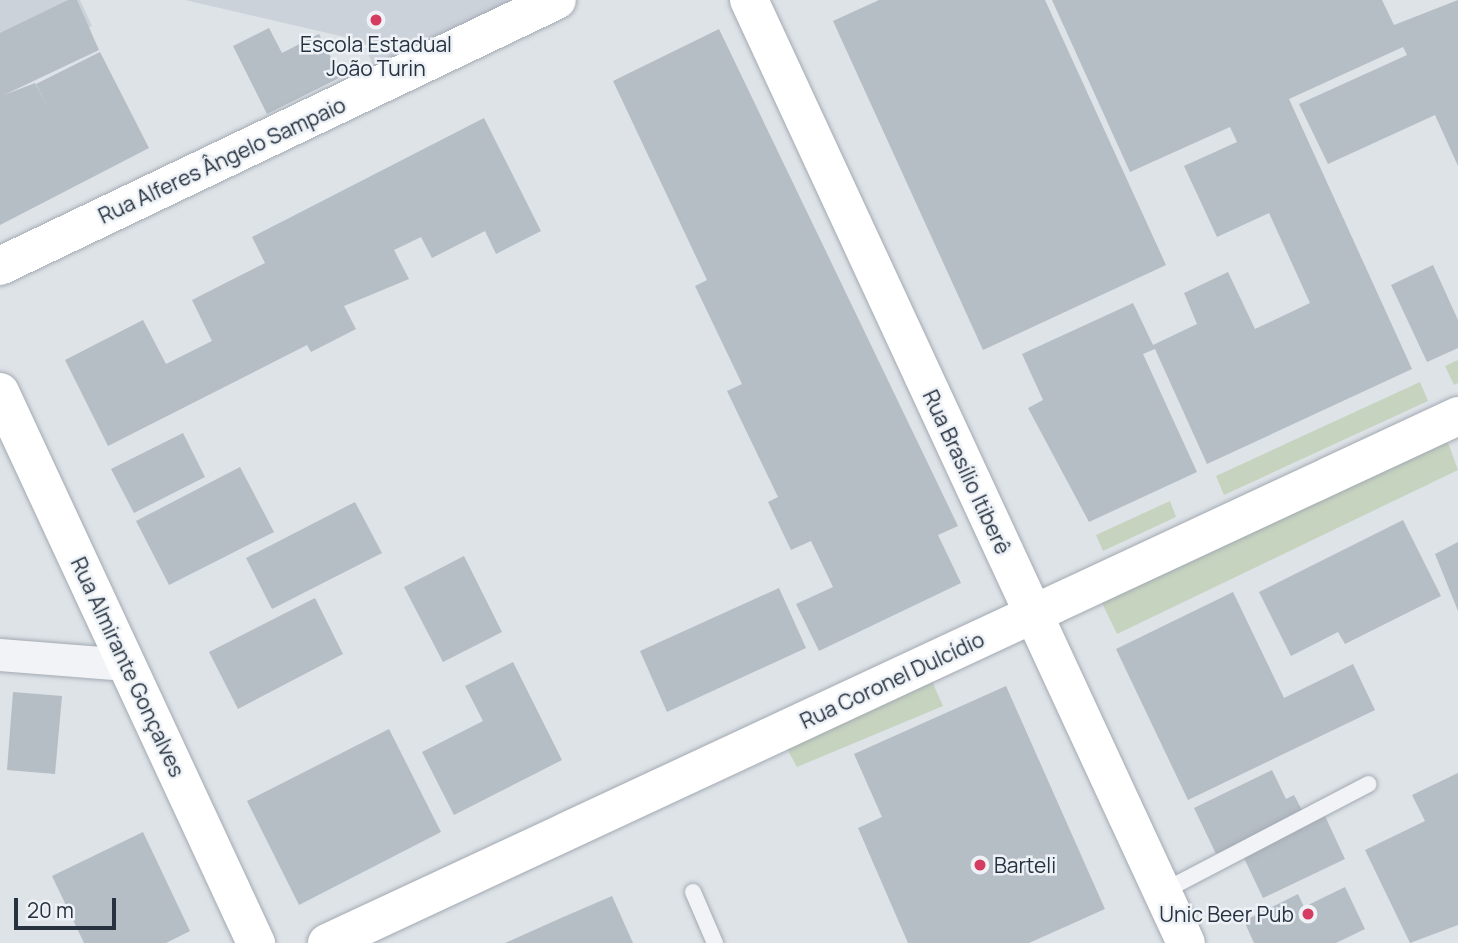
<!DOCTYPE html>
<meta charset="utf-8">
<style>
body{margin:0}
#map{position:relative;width:1458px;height:943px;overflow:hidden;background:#dee3e8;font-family:Manrope,sans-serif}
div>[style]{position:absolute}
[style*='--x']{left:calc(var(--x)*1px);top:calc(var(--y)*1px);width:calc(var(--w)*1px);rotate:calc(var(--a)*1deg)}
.built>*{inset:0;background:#ccd2da}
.green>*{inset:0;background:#c6d3bf}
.building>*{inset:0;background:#b5bdc5}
.roads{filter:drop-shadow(0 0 2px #a3aab2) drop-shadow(0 0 2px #a3aab2)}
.lane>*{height:16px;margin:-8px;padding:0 8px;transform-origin:8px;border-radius:8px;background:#f1f3f6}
.street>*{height:32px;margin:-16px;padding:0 16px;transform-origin:16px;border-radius:16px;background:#f1f3f6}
.secondary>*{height:38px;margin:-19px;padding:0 19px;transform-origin:19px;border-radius:19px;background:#fff}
.dots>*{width:19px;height:19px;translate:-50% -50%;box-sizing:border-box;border:4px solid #eef2f6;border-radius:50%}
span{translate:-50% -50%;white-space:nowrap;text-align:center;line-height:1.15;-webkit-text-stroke:5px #eef2f6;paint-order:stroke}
.poi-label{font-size:21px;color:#263240}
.left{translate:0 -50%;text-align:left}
.right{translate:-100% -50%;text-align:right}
.street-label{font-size:21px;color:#263240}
.scale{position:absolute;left:14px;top:898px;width:102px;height:32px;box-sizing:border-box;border:4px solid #263240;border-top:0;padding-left:9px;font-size:21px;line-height:24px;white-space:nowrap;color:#263240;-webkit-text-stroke:5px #eef2f6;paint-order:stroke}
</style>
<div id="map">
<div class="built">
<div style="clip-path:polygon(0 0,80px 0,92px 26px,0 70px)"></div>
<div style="clip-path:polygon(185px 0,520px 0,375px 69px,362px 41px)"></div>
</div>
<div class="green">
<div style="clip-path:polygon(1458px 360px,1458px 383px,1454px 385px,1445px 366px)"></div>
<div style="clip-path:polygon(1420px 382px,1428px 401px,1224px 495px,1216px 476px)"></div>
<div style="clip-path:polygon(1446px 437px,1458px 470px,1117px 634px,1102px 603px)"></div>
<div style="clip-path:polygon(1170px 501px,1176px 517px,1103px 551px,1096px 535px)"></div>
<div style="clip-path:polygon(928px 672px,943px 706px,797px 767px,781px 738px)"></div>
</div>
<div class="building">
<div style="clip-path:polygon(68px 0,77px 0,99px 50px,4px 95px,35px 83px,48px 107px,36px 84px,100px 52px,149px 148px,0 225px,0 33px)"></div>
<div style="clip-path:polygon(879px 0,1045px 0,1166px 265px,983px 350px,833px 21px)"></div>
<div style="clip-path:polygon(1052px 0,1382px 0,1394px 25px,1458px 0,1458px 166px,1435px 115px,1328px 164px,1299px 104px,1407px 55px,1403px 47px,1289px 99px,1412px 369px,1207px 464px,1155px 349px,1143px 354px,1197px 472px,1089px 522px,1028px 408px,1043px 400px,1022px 354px,1133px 303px,1153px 345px,1197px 324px,1184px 293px,1228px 272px,1255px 329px,1310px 303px,1269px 213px,1217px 237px,1184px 166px,1237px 142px,1230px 127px,1130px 172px)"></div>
<div style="clip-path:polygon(269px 28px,282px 53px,319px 34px,341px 77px,267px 114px,233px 46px)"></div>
<div style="clip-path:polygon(719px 29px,958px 526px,938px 535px,961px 583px,819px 651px,796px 604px,833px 587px,811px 541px,791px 550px,768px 502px,778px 497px,727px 391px,742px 384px,695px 286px,707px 280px,613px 81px)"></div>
<div style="clip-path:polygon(484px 118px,541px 231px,496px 254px,485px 231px,432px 258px,421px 237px,394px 250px,409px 279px,344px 306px,356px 329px,311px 352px,307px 345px,108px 446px,65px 360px,143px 320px,166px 364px,212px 341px,192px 300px,265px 263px,252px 237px)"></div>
<div style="clip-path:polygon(1433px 265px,1458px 320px,1458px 348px,1427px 362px,1391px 285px)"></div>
<div style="clip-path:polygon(183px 433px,205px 477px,134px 513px,111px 469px)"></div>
<div style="clip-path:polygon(240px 467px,274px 532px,169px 585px,136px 521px)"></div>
<div style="clip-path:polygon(355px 502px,382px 553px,272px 609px,246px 558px)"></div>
<div style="clip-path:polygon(1403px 520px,1441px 596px,1345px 644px,1338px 632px,1291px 656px,1259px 592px)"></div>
<div style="clip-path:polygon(1458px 542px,1458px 611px,1435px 554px)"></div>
<div style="clip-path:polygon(464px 556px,502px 632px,443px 662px,404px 587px)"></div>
<div style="clip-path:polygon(779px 588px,806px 648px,667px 712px,640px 651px)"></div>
<div style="clip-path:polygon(1233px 592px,1284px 698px,1353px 664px,1375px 710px,1188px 800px,1116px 649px)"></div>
<div style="clip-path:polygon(315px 598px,343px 654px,238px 709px,209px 652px)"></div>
<div style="clip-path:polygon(513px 662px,562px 760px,454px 815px,422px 752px,483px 721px,465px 686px)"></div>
<div style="clip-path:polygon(1006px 686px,1105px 909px,1029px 943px,908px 943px,858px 828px,882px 817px,854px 754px)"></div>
<div style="clip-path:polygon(13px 692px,62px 696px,55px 774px,7px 770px)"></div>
<div style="clip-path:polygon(389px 729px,441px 832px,299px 905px,247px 801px)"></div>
<div style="clip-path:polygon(1272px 770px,1286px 799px,1294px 795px,1303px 812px,1216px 854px,1194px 808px)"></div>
<div style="clip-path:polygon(1458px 773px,1458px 925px,1410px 943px,1365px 850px,1425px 821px,1412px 795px)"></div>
<div style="clip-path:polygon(1325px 816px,1345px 859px,1263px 898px,1243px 856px)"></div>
<div style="clip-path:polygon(143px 832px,190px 931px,166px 943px,84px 943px,52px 876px)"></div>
<div style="clip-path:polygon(1345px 887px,1365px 929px,1336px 943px,1254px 943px,1244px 921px,1298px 894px,1304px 907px)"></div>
<div style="clip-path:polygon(612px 896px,633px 943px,505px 943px,561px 918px)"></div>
</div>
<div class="roads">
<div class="lane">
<div style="--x:693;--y:892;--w:56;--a:66.7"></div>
<div style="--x:1162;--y:892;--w:233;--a:-27.6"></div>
</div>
<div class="street">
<div style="--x:0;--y:655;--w:127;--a:4.5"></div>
</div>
<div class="secondary">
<div style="--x:749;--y:0;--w:1039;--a:65.14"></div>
<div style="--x:0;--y:266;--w:617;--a:-25.53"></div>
<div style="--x:0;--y:392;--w:608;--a:65.08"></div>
<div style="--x:327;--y:943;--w:1248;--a:-24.98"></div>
</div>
</div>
<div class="dots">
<div style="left:376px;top:20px;background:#d43c61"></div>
<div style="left:980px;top:865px;background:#d43c61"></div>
<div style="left:1308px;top:914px;background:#d43c61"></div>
</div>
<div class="poi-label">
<span style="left:376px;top:56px">Escola Estadual<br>João Turin</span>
<span class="left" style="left:994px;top:865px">Barteli</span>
<span class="right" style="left:1294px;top:914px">Unic Beer Pub</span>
</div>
<div class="street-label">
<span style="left:222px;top:160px;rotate:-25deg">Rua Alferes Ângelo Sampaio</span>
<span style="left:967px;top:472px;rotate:65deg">Rua Brasílio Itiberê</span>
<span style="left:128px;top:667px;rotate:65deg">Rua Almirante Gonçalves</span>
<span style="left:892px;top:680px;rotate:-25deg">Rua Coronel Dulcídio</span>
</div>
<div class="scale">20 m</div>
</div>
